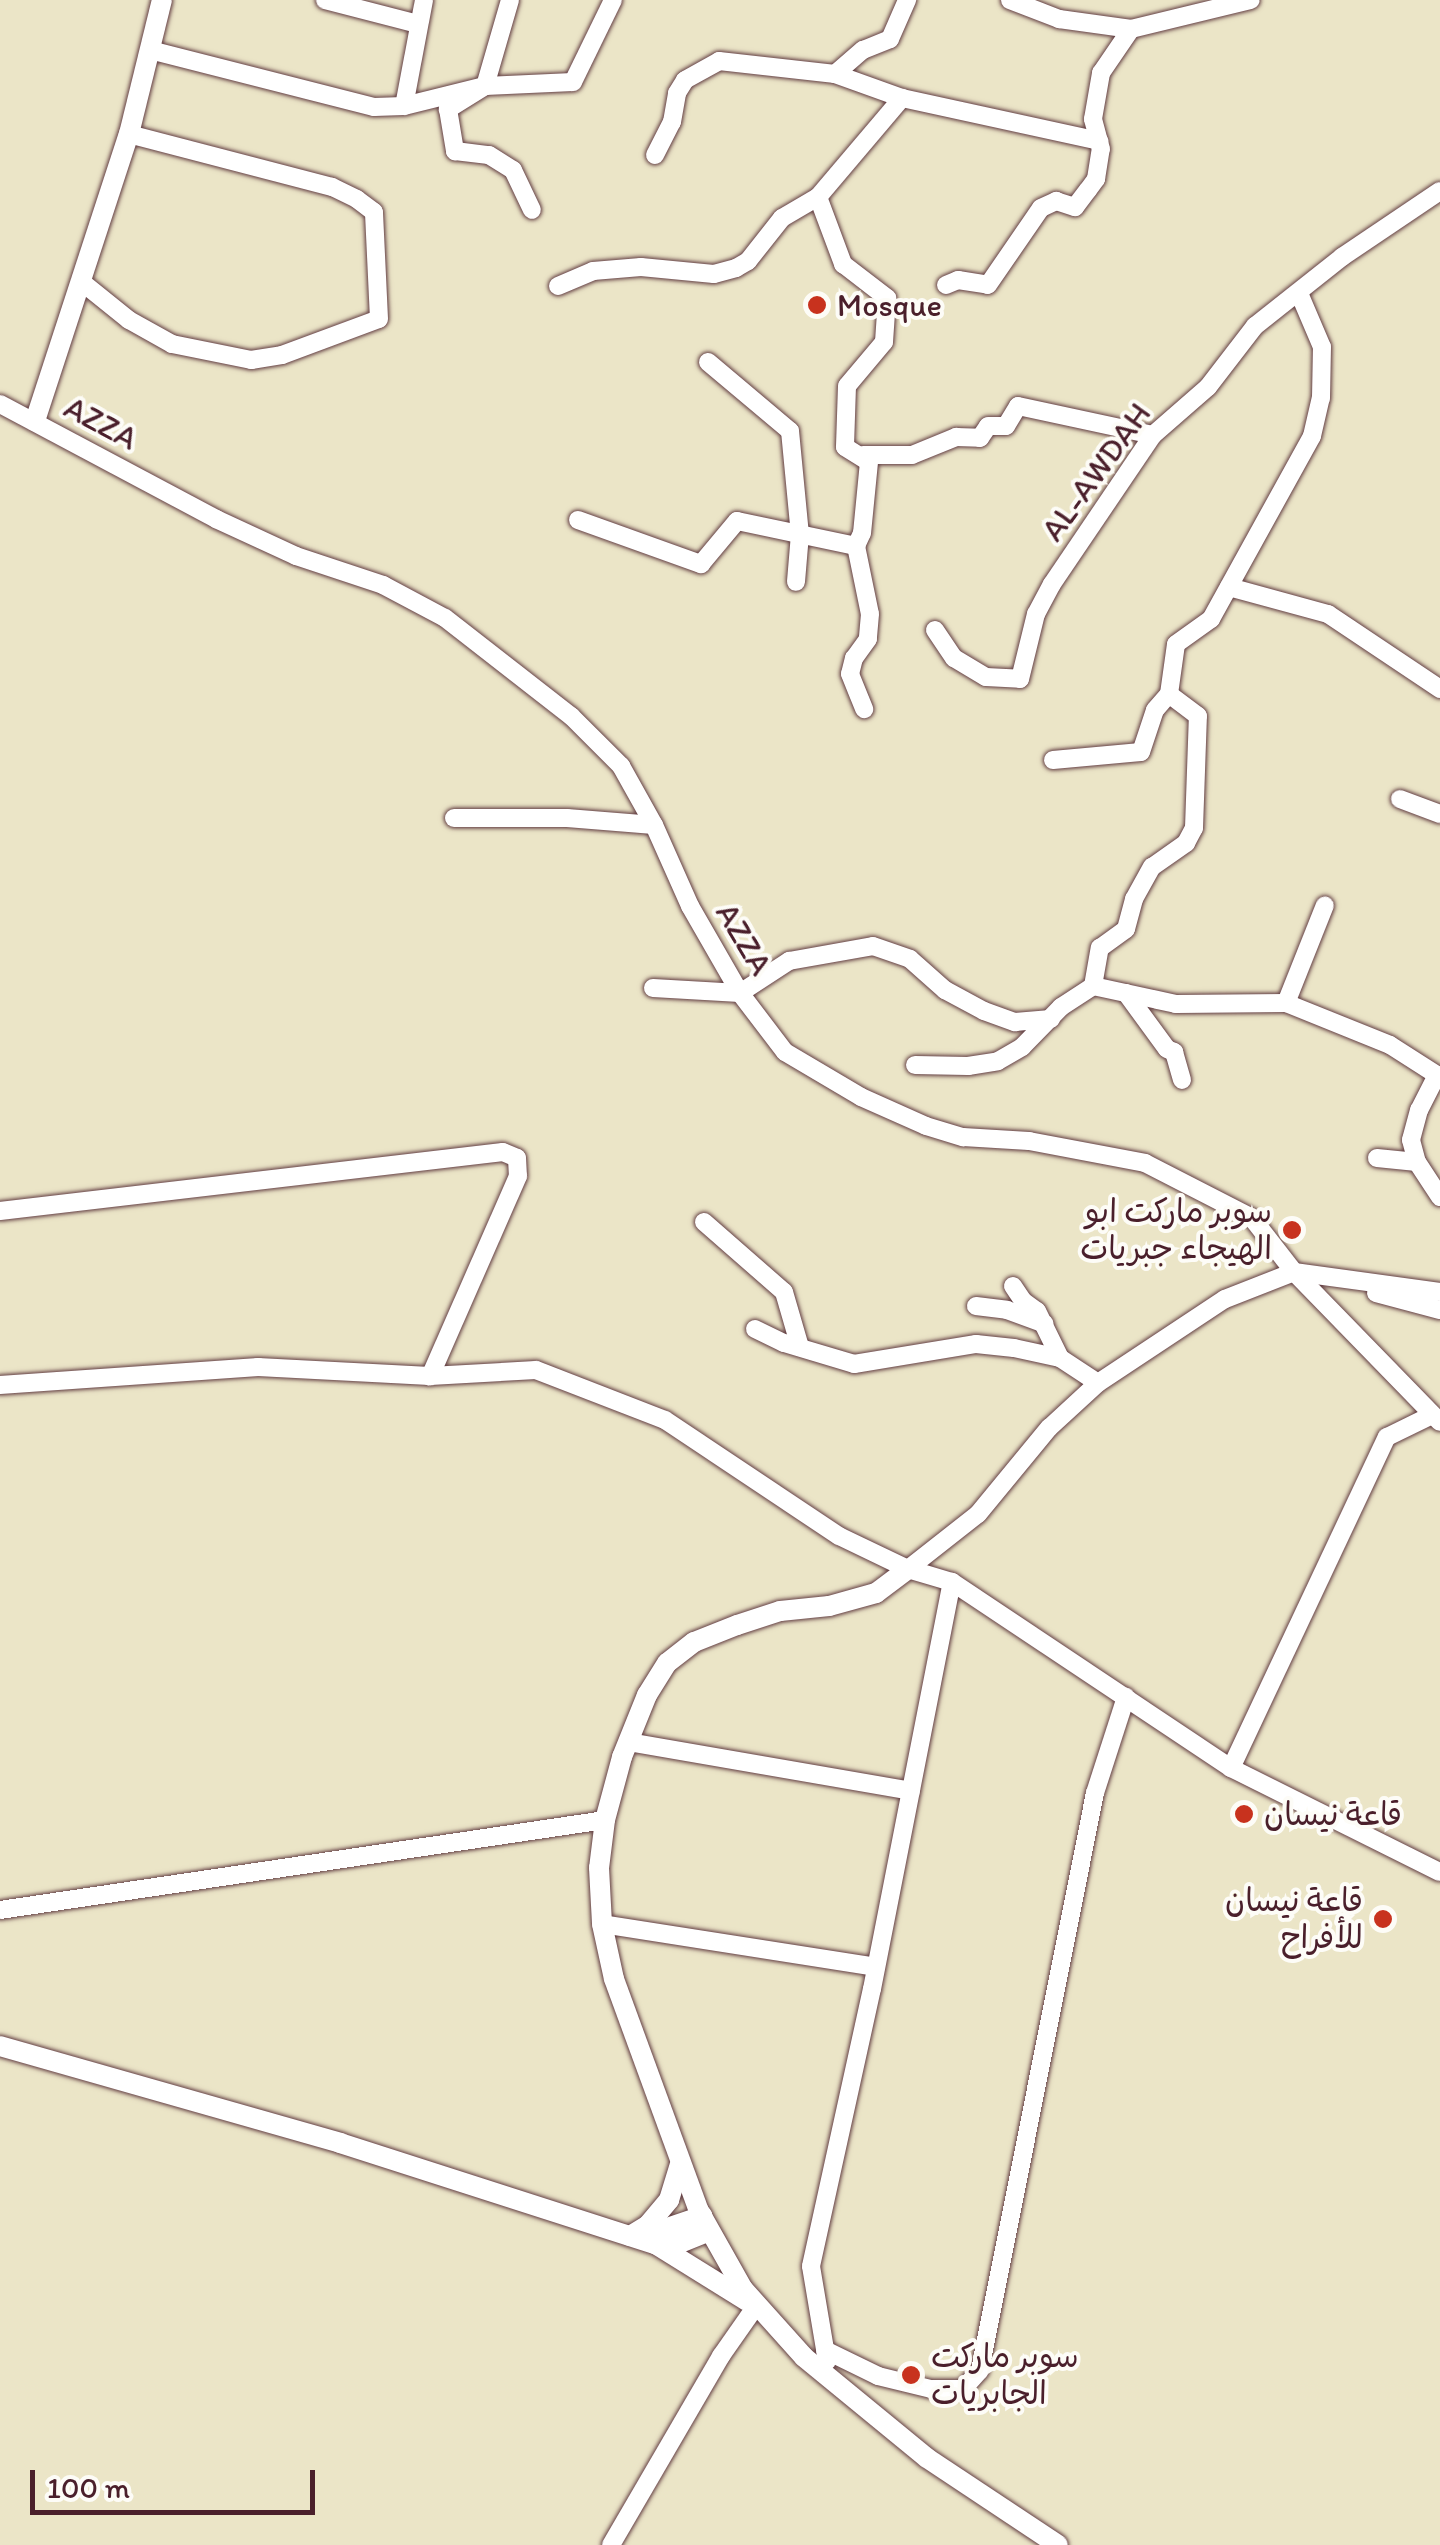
<!DOCTYPE html>
<meta charset="utf-8">
<style>
body{margin:0}
#map{position:relative;width:1440px;height:2545px;overflow:hidden;background:#ebe5c7;font-family:Itim,"Playpen Sans Arabic",sans-serif}
div>[style]{position:absolute}
[style*='--x']{left:calc(var(--x)*1px);top:calc(var(--y)*1px);width:calc(var(--w)*1px);rotate:calc(var(--a)*1deg)}
.roads{filter:drop-shadow(0 0 2px #623d42) drop-shadow(0 0 2px #623d42)}
.minor>*{height:18px;margin:-9px;padding:0 9px;transform-origin:9px;border-radius:9px;background:#fff}
.tertiary>*{height:20px;margin:-10px;padding:0 10px;transform-origin:10px;border-radius:10px;background:#fff}
.dots>*{width:28px;height:28px;translate:-50% -50%;box-sizing:border-box;border:5px solid #fdfcf7;border-radius:50%}
span{translate:-50% -50%;white-space:nowrap;text-align:center;line-height:1.15;-webkit-text-stroke:8px #fdfcf7;paint-order:stroke}
.poi-label{font-size:32px;color:#4a1f2b}
.left{translate:0 -50%;text-align:left}
.right{translate:-100% -50%;text-align:right}
.street-label{font-size:32px;color:#4a1f2b}
.scale{position:absolute;left:30px;top:2470px;width:285px;height:45px;box-sizing:border-box;border:5px solid #4a1f2b;border-top:0;padding-left:12px;font-size:30px;line-height:35px;white-space:nowrap;color:#4a1f2b;-webkit-text-stroke:8px #fdfcf7;paint-order:stroke}
</style>
<div id="map">
<div class="roads">
<div class="minor">
<div style="--x:325;--y:0;--w:96;--a:14.5"></div>
<div style="--x:510;--y:0;--w:90;--a:106.2"></div>
<div style="--x:485;--y:86;--w:44;--a:148.1"></div>
<div style="--x:448;--y:109;--w:43;--a:80.5"></div>
<div style="--x:455;--y:151;--w:34;--a:7"></div>
<div style="--x:489;--y:155;--w:28;--a:32"></div>
<div style="--x:513;--y:170;--w:44;--a:64.6"></div>
<div style="--x:1010;--y:0;--w:53;--a:21.2"></div>
<div style="--x:1059;--y:19;--w:73;--a:7.9"></div>
<div style="--x:150;--y:50;--w:231;--a:14.3"></div>
<div style="--x:374;--y:107;--w:30;--a:-2"></div>
<div style="--x:404;--y:106;--w:83;--a:-13.9"></div>
<div style="--x:485;--y:86;--w:88;--a:-2.6"></div>
<div style="--x:573;--y:82;--w:91;--a:-64"></div>
<div style="--x:835;--y:74;--w:37;--a:-41"></div>
<div style="--x:863;--y:50;--w:29;--a:-22"></div>
<div style="--x:890;--y:39;--w:43;--a:-66.4"></div>
<div style="--x:404;--y:106;--w:108;--a:-79.3"></div>
<div style="--x:655;--y:155;--w:37;--a:-63"></div>
<div style="--x:672;--y:122;--w:29;--a:-80"></div>
<div style="--x:677;--y:93;--w:15;--a:-58"></div>
<div style="--x:685;--y:80;--w:39;--a:-29"></div>
<div style="--x:719;--y:61;--w:117;--a:6.4"></div>
<div style="--x:835;--y:74;--w:71;--a:19.7"></div>
<div style="--x:902;--y:98;--w:202;--a:12.3"></div>
<div style="--x:818;--y:197;--w:72;--a:69.5"></div>
<div style="--x:843;--y:264;--w:56;--a:37.7"></div>
<div style="--x:887;--y:298;--w:44;--a:93.9"></div>
<div style="--x:884;--y:342;--w:57;--a:130.1"></div>
<div style="--x:847;--y:386;--w:61;--a:91.9"></div>
<div style="--x:845;--y:447;--w:28;--a:32"></div>
<div style="--x:869;--y:462;--w:71;--a:95.6"></div>
<div style="--x:862;--y:533;--w:14;--a:115"></div>
<div style="--x:856;--y:546;--w:69;--a:78.4"></div>
<div style="--x:870;--y:614;--w:25;--a:95"></div>
<div style="--x:868;--y:639;--w:24;--a:126"></div>
<div style="--x:854;--y:658;--w:16;--a:104"></div>
<div style="--x:850;--y:674;--w:38;--a:68"></div>
<div style="--x:83;--y:283;--w:59;--a:38.8"></div>
<div style="--x:129;--y:320;--w:49;--a:29.2"></div>
<div style="--x:172;--y:344;--w:81;--a:11.4"></div>
<div style="--x:251;--y:360;--w:31;--a:-9"></div>
<div style="--x:282;--y:355;--w:103;--a:-20.4"></div>
<div style="--x:379;--y:319;--w:107;--a:-92.7"></div>
<div style="--x:374;--y:212;--w:21;--a:-143"></div>
<div style="--x:357;--y:199;--w:28;--a:-154"></div>
<div style="--x:332;--y:187;--w:210;--a:-165.4"></div>
<div style="--x:946;--y:285;--w:13;--a:-23"></div>
<div style="--x:958;--y:280;--w:30;--a:9"></div>
<div style="--x:988;--y:285;--w:93;--a:-55.5"></div>
<div style="--x:1041;--y:208;--w:17;--a:-25"></div>
<div style="--x:1056;--y:201;--w:20;--a:18"></div>
<div style="--x:1075;--y:207;--w:21;--a:-53"></div>
<div style="--x:1088;--y:190;--w:14;--a:-54"></div>
<div style="--x:1096;--y:179;--w:30;--a:-81"></div>
<div style="--x:1101;--y:149;--w:31;--a:-105"></div>
<div style="--x:1093;--y:119;--w:47;--a:-80.1"></div>
<div style="--x:1101;--y:73;--w:53;--a:-55.7"></div>
<div style="--x:1131;--y:29;--w:123;--a:-13.6"></div>
<div style="--x:558;--y:286;--w:38;--a:-23"></div>
<div style="--x:593;--y:271;--w:48;--a:-4.8"></div>
<div style="--x:641;--y:267;--w:73;--a:5.5"></div>
<div style="--x:714;--y:274;--w:23;--a:-15"></div>
<div style="--x:736;--y:268;--w:14;--a:-30"></div>
<div style="--x:748;--y:261;--w:55;--a:-51.7"></div>
<div style="--x:782;--y:218;--w:42;--a:-30.3"></div>
<div style="--x:818;--y:197;--w:130;--a:-49.7"></div>
<div style="--x:708;--y:362;--w:107;--a:40.1"></div>
<div style="--x:790;--y:431;--w:103;--a:84.5"></div>
<div style="--x:800;--y:534;--w:48;--a:94.8"></div>
<div style="--x:0;--y:404;--w:245;--a:28"></div>
<div style="--x:216;--y:519;--w:88;--a:24.8"></div>
<div style="--x:296;--y:556;--w:92;--a:18.4"></div>
<div style="--x:383;--y:585;--w:70;--a:28"></div>
<div style="--x:445;--y:618;--w:160;--a:37.9"></div>
<div style="--x:571;--y:716;--w:71;--a:45"></div>
<div style="--x:621;--y:766;--w:68;--a:60.8"></div>
<div style="--x:654;--y:825;--w:89;--a:66"></div>
<div style="--x:690;--y:906;--w:100;--a:60.1"></div>
<div style="--x:740;--y:993;--w:74;--a:52.7"></div>
<div style="--x:785;--y:1052;--w:88;--a:30.6"></div>
<div style="--x:861;--y:1097;--w:71;--a:24"></div>
<div style="--x:926;--y:1126;--w:39;--a:17"></div>
<div style="--x:963;--y:1137;--w:66;--a:3.5"></div>
<div style="--x:1029;--y:1141;--w:118;--a:10.7"></div>
<div style="--x:1145;--y:1163;--w:120;--a:27.2"></div>
<div style="--x:1252;--y:1218;--w:68;--a:52.1"></div>
<div style="--x:1294;--y:1272;--w:209;--a:45.8"></div>
<div style="--x:863;--y:455;--w:49;--a:0"></div>
<div style="--x:912;--y:455;--w:48;--a:-22.2"></div>
<div style="--x:956;--y:437;--w:24;--a:2"></div>
<div style="--x:980;--y:438;--w:14;--a:-56"></div>
<div style="--x:988;--y:426;--w:18;--a:0"></div>
<div style="--x:1006;--y:426;--w:23;--a:-59"></div>
<div style="--x:1018;--y:406;--w:138;--a:12.1"></div>
<div style="--x:578;--y:520;--w:131;--a:19.7"></div>
<div style="--x:701;--y:564;--w:56;--a:-50.1"></div>
<div style="--x:737;--y:521;--w:122;--a:11.9"></div>
<div style="--x:1229;--y:587;--w:103;--a:15.3"></div>
<div style="--x:1328;--y:614;--w:135;--a:33.8"></div>
<div style="--x:935;--y:630;--w:34;--a:56"></div>
<div style="--x:954;--y:658;--w:37;--a:31"></div>
<div style="--x:986;--y:677;--w:34;--a:3"></div>
<div style="--x:1020;--y:679;--w:67;--a:-76.2"></div>
<div style="--x:1036;--y:614;--w:34;--a:-62"></div>
<div style="--x:1052;--y:584;--w:180;--a:-55.9"></div>
<div style="--x:1153;--y:435;--w:73;--a:-41.1"></div>
<div style="--x:1208;--y:387;--w:77;--a:-52.4"></div>
<div style="--x:1255;--y:326;--w:111;--a:-38.4"></div>
<div style="--x:1342;--y:257;--w:118;--a:-34"></div>
<div style="--x:1053;--y:760;--w:88;--a:-5.2"></div>
<div style="--x:1141;--y:752;--w:44;--a:-71.6"></div>
<div style="--x:1155;--y:710;--w:21;--a:-49"></div>
<div style="--x:1400;--y:799;--w:43;--a:20.6"></div>
<div style="--x:454;--y:818;--w:113;--a:0"></div>
<div style="--x:567;--y:818;--w:87;--a:4.6"></div>
<div style="--x:1093;--y:986;--w:39;--a:-80"></div>
<div style="--x:1100;--y:948;--w:32;--a:-36"></div>
<div style="--x:1126;--y:929;--w:31;--a:-75"></div>
<div style="--x:1134;--y:899;--w:37;--a:-61"></div>
<div style="--x:1152;--y:867;--w:42;--a:-35.2"></div>
<div style="--x:1186;--y:843;--w:17;--a:-62"></div>
<div style="--x:1194;--y:828;--w:112;--a:-88"></div>
<div style="--x:1198;--y:716;--w:36;--a:-143"></div>
<div style="--x:1169;--y:694;--w:50;--a:-82"></div>
<div style="--x:1176;--y:644;--w:43;--a:-35.5"></div>
<div style="--x:1211;--y:619;--w:209;--a:-61.1"></div>
<div style="--x:1312;--y:436;--w:39;--a:-77"></div>
<div style="--x:1321;--y:398;--w:51;--a:-88.9"></div>
<div style="--x:1322;--y:347;--w:59;--a:-113.1"></div>
<div style="--x:653;--y:988;--w:87;--a:3.3"></div>
<div style="--x:740;--y:993;--w:59;--a:-33.1"></div>
<div style="--x:789;--y:961;--w:85;--a:-10.1"></div>
<div style="--x:873;--y:946;--w:39;--a:19"></div>
<div style="--x:910;--y:959;--w:47;--a:41.5"></div>
<div style="--x:945;--y:990;--w:44;--a:28.3"></div>
<div style="--x:984;--y:1011;--w:33;--a:20"></div>
<div style="--x:1015;--y:1022;--w:36;--a:-5"></div>
<div style="--x:1126;--y:993;--w:69;--a:53.8"></div>
<div style="--x:1167;--y:1049;--w:8;--a:23"></div>
<div style="--x:1174;--y:1052;--w:29;--a:74"></div>
<div style="--x:1286;--y:1003;--w:105;--a:-68.3"></div>
<div style="--x:915;--y:1065;--w:53;--a:1.1"></div>
<div style="--x:968;--y:1066;--w:30;--a:-9"></div>
<div style="--x:998;--y:1061;--w:28;--a:-30"></div>
<div style="--x:1022;--y:1047;--w:56;--a:-45.7"></div>
<div style="--x:1061;--y:1007;--w:38;--a:-33"></div>
<div style="--x:1093;--y:986;--w:85;--a:12.2"></div>
<div style="--x:1176;--y:1004;--w:110;--a:-0.5"></div>
<div style="--x:1286;--y:1003;--w:112;--a:22"></div>
<div style="--x:1390;--y:1045;--w:59;--a:32.6"></div>
<div style="--x:1437;--y:1075;--w:39;--a:117"></div>
<div style="--x:1419;--y:1110;--w:31;--a:105"></div>
<div style="--x:1411;--y:1140;--w:23;--a:75"></div>
<div style="--x:1417;--y:1162;--w:42;--a:56.7"></div>
<div style="--x:1377;--y:1158;--w:40;--a:5.7"></div>
<div style="--x:0;--y:1211;--w:506;--a:-6.69"></div>
<div style="--x:503;--y:1152;--w:15;--a:23"></div>
<div style="--x:517;--y:1158;--w:18;--a:87"></div>
<div style="--x:518;--y:1176;--w:219;--a:113.7"></div>
<div style="--x:704;--y:1222;--w:106;--a:41.2"></div>
<div style="--x:784;--y:1292;--w:57;--a:73.8"></div>
<div style="--x:1013;--y:1286;--w:18;--a:56"></div>
<div style="--x:1023;--y:1301;--w:17;--a:36"></div>
<div style="--x:1037;--y:1311;--w:52;--a:63.9"></div>
<div style="--x:1376;--y:1293;--w:66;--a:14.9"></div>
<div style="--x:976;--y:1306;--w:31;--a:7"></div>
<div style="--x:1007;--y:1310;--w:40;--a:20.2"></div>
<div style="--x:755;--y:1329;--w:32;--a:26"></div>
<div style="--x:784;--y:1343;--w:73;--a:16.7"></div>
<div style="--x:854;--y:1364;--w:124;--a:-9.3"></div>
<div style="--x:976;--y:1344;--w:38;--a:6"></div>
<div style="--x:1014;--y:1348;--w:47;--a:12.3"></div>
<div style="--x:1060;--y:1358;--w:45;--a:33.3"></div>
<div style="--x:0;--y:1385;--w:259;--a:-4"></div>
<div style="--x:258;--y:1367;--w:172;--a:3"></div>
<div style="--x:430;--y:1376;--w:106;--a:-3.2"></div>
<div style="--x:536;--y:1370;--w:138;--a:21.2"></div>
<div style="--x:665;--y:1420;--w:209;--a:33.7"></div>
<div style="--x:839;--y:1536;--w:76;--a:25.6"></div>
<div style="--x:908;--y:1569;--w:46;--a:16.5"></div>
<div style="--x:952;--y:1582;--w:335;--a:33.7"></div>
<div style="--x:1231;--y:1768;--w:233;--a:26.5"></div>
<div style="--x:908;--y:1569;--w:89;--a:-38.2"></div>
<div style="--x:978;--y:1514;--w:112;--a:-50.5"></div>
<div style="--x:1049;--y:1428;--w:67;--a:-42.6"></div>
<div style="--x:1098;--y:1383;--w:152;--a:-33.5"></div>
<div style="--x:1225;--y:1299;--w:74;--a:-21.4"></div>
<div style="--x:1294;--y:1272;--w:147;--a:7.8"></div>
<div style="--x:628;--y:1742;--w:287;--a:9.8"></div>
<div style="--x:1231;--y:1768;--w:366;--a:-64.8"></div>
<div style="--x:1387;--y:1437;--w:50;--a:-26.1"></div>
<div style="--x:0;--y:1910;--w:612;--a:-8.46"></div>
<div style="--x:602;--y:1924;--w:277;--a:8.9"></div>
<div style="--x:825;--y:2350;--w:59;--a:26.1"></div>
<div style="--x:878;--y:2376;--w:55;--a:13.8"></div>
<div style="--x:931;--y:2389;--w:32;--a:0"></div>
<div style="--x:963;--y:2389;--w:25;--a:-48"></div>
<div style="--x:980;--y:2370;--w:588;--a:-78.73"></div>
<div style="--x:1095;--y:1793;--w:101;--a:-72.1"></div>
<div style="--x:827;--y:2361;--w:96;--a:-99.6"></div>
<div style="--x:811;--y:2266;--w:284;--a:-77.6"></div>
<div style="--x:872;--y:1989;--w:415;--a:-78.9"></div>
<div style="--x:611;--y:2545;--w:219;--a:-59.8"></div>
<div style="--x:721;--y:2356;--w:61;--a:-55"></div>
</div>
<div class="tertiary">
<div style="--x:35;--y:421;--w:302;--a:-71.9"></div>
<div style="--x:129;--y:134;--w:138;--a:-76.2"></div>
<div style="--x:908;--y:1569;--w:40;--a:143"></div>
<div style="--x:876;--y:1593;--w:49;--a:164.5"></div>
<div style="--x:829;--y:1606;--w:49;--a:174.2"></div>
<div style="--x:780;--y:1611;--w:45;--a:162"></div>
<div style="--x:737;--y:1625;--w:46;--a:158.4"></div>
<div style="--x:694;--y:1642;--w:34;--a:142"></div>
<div style="--x:667;--y:1663;--w:38;--a:122"></div>
<div style="--x:647;--y:1695;--w:67;--a:112"></div>
<div style="--x:622;--y:1757;--w:65;--a:105.1"></div>
<div style="--x:605;--y:1820;--w:48;--a:97.1"></div>
<div style="--x:599;--y:1868;--w:56;--a:86.9"></div>
<div style="--x:602;--y:1924;--w:56;--a:77.7"></div>
<div style="--x:614;--y:1979;--w:247;--a:69.9"></div>
<div style="--x:699;--y:2211;--w:90;--a:60.6"></div>
<div style="--x:743;--y:2289;--w:91;--a:48.1"></div>
<div style="--x:804;--y:2357;--w:159;--a:39.4"></div>
<div style="--x:927;--y:2458;--w:157;--a:33.6"></div>
<div style="--x:0;--y:2046;--w:354;--a:15.9"></div>
<div style="--x:340;--y:2143;--w:331;--a:17.8"></div>
<div style="--x:655;--y:2244;--w:25;--a:-2"></div>
<div style="--x:680;--y:2243;--w:32;--a:-22"></div>
<div style="--x:630;--y:2236;--w:21;--a:-31"></div>
<div style="--x:648;--y:2225;--w:33;--a:-50"></div>
<div style="--x:669;--y:2200;--w:38;--a:-73"></div>
<div style="--x:641;--y:2237;--w:65;--a:-19"></div>
<div style="--x:657;--y:2245;--w:106;--a:31.9"></div>
</div>
</div>
<div class="dots">
<div style="left:817px;top:305px;background:#c8321e"></div>
<div style="left:1292px;top:1230px;background:#c8321e"></div>
<div style="left:1244px;top:1814px;background:#c8321e"></div>
<div style="left:1383px;top:1919px;background:#c8321e"></div>
<div style="left:911px;top:2375px;background:#c8321e"></div>
</div>
<div class="poi-label">
<span class="left" style="left:837px;top:305px">Mosque</span>
<span class="right" style="left:1272px;top:1230px">سوبر ماركت ابو<br>الهيجاء جبريات</span>
<span class="left" style="left:1264px;top:1814px">قاعة نيسان</span>
<span class="right" style="left:1363px;top:1919px">قاعة نيسان<br>للأفراح</span>
<span class="left" style="left:931px;top:2375px">سوبر ماركت<br>الجابريات</span>
</div>
<div class="street-label">
<span style="left:101px;top:423px;rotate:28deg">AZZA</span>
<span style="left:1096px;top:472px;rotate:-54deg">AL-AWDAH</span>
<span style="left:744px;top:939px;rotate:59deg">AZZA</span>
</div>
<div class="scale">100 m</div>
</div>
